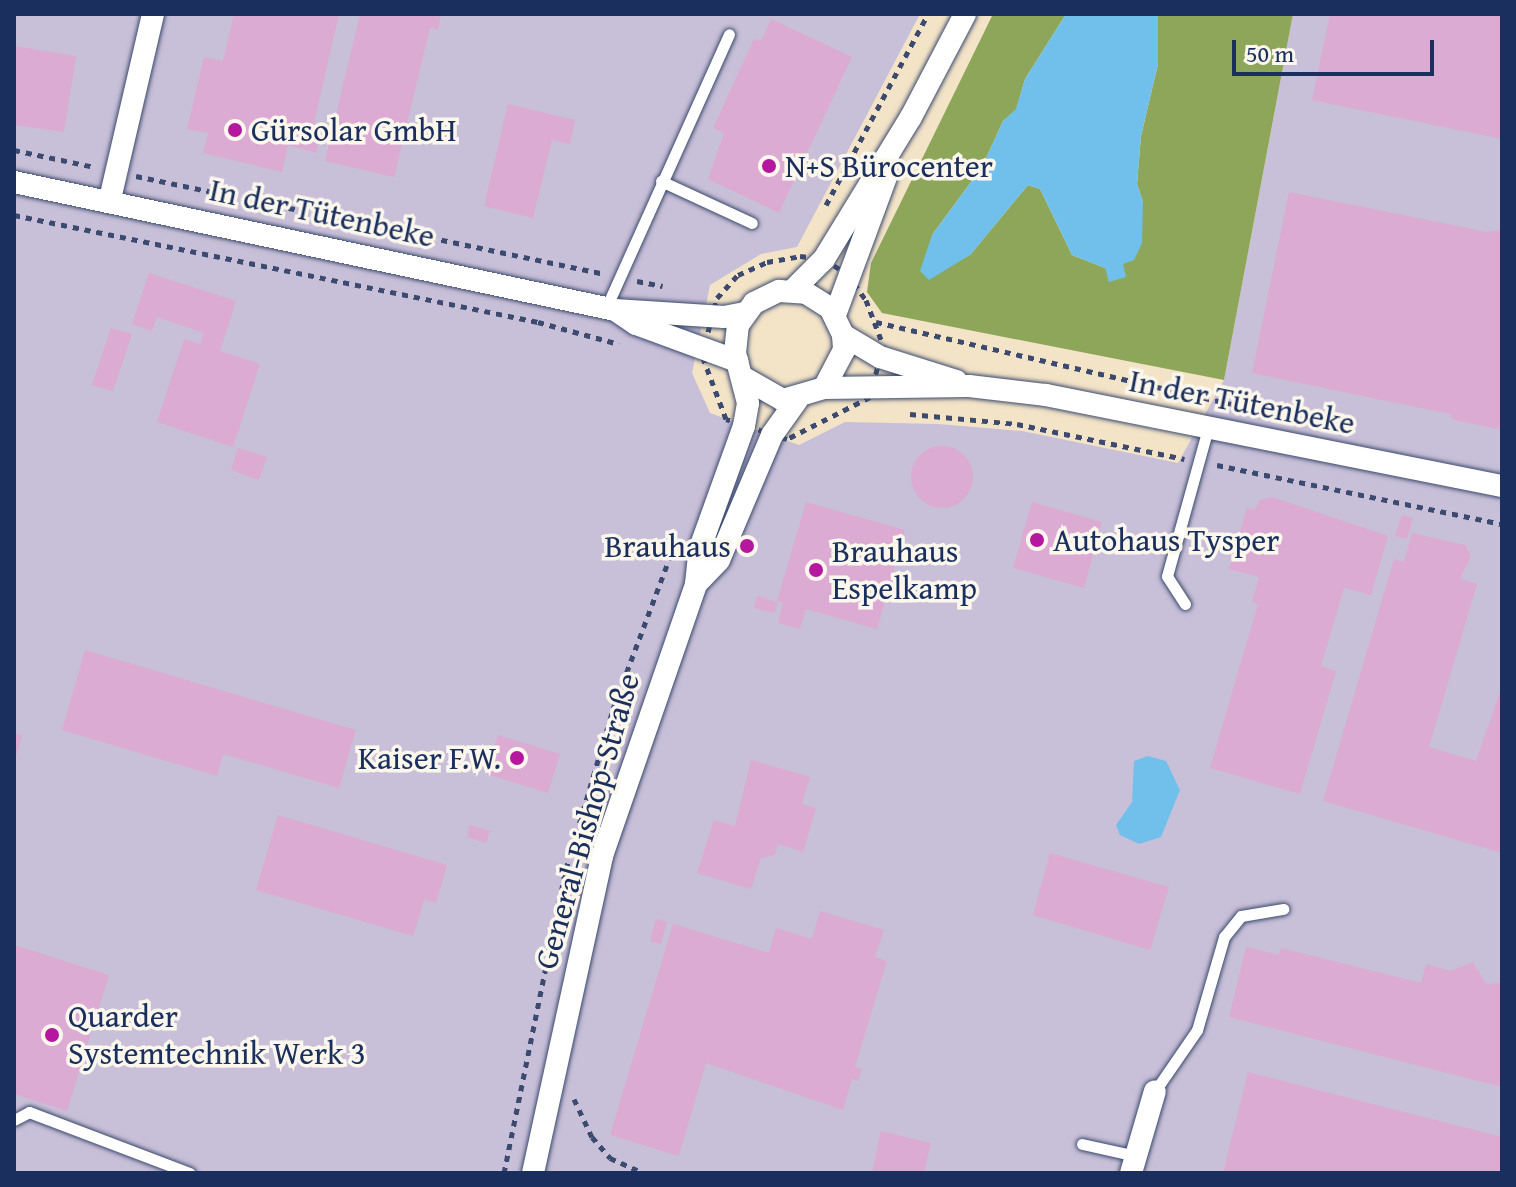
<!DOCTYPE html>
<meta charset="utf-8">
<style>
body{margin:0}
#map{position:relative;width:1516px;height:1187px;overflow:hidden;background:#f3e3c7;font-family:"Gentium Book Plus",serif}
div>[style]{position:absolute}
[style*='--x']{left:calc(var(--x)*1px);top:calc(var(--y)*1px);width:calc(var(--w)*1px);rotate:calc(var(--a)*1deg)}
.industrial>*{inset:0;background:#c8bfd8}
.forest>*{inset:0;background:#8da659}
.water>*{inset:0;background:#70c0eb}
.building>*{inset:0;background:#dbabd4}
.round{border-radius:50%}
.path>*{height:5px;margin-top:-2.5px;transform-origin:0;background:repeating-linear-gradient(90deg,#3b4a6e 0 6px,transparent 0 12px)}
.roads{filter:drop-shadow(0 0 2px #3b4a6e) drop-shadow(0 0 2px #3b4a6e)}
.lane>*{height:11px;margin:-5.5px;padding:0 5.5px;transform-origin:5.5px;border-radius:5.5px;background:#fff}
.street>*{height:22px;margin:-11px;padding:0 11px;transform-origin:11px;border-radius:11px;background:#fff}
.dots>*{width:22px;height:22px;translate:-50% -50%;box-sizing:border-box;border:4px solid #fbf7ec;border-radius:50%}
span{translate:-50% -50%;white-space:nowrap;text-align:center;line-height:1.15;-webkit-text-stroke:7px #fbf7ec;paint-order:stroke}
.poi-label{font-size:32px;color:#1b2f5e}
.left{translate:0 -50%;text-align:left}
.right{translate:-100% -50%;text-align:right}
.street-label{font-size:32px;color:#1b2f5e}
.frame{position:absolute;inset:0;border:16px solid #1b2f5e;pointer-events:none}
.scale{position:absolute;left:1232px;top:40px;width:202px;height:36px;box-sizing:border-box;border:4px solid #1b2f5e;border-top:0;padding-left:10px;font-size:24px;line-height:28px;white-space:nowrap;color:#1b2f5e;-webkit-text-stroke:6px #fbf7ec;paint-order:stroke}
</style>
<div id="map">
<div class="industrial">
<div style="clip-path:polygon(14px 14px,920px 14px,797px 247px,761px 254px,710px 285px,692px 373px,710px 413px,799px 445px,845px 422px,938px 424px,1022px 431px,1178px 463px,1224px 380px,1293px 14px,1502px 14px,1502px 1173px,14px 1173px)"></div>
</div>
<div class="forest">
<div style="clip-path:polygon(993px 14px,1066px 14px,1025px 79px,1016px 110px,1003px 121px,982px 167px,932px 235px,970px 255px,1028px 185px,1040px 189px,1072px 255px,1105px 268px,1123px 264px,1143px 202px,1137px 184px,1141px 136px,1158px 64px,1158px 14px,1293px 14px,1224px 380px,882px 313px,867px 292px,871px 263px)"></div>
</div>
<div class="water">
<div style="clip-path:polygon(1066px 14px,1158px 14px,1158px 64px,1141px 136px,1137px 184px,1143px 202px,1142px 243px,1134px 260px,1123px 264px,1126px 277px,1109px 282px,1105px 268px,1072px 255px,1040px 189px,1028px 185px,970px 255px,929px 280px,920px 271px,932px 235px,982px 167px,1003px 121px,1016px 109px,1025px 79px)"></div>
<div style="clip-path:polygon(1148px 756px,1166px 761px,1180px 790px,1161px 837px,1139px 844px,1120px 835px,1116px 825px,1132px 802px,1134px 761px)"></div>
</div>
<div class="building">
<div style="clip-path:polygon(234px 14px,339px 14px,314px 123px,322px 125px,316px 153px,288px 145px,282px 172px,203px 153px,208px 133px,187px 129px,204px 57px,223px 61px)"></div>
<div style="clip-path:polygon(360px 14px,441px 14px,438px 29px,430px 28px,394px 177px,325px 161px)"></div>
<div style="clip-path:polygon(1330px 14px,1502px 14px,1502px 139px,1312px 100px)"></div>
<div style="clip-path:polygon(771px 19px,852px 57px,779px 213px,708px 179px,724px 133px,713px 128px,754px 39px,761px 41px)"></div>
<div style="clip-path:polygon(14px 46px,76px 56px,64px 132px,14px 125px)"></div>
<div style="clip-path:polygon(508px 104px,575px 120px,570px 144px,552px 140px,533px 218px,484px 206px)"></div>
<div style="clip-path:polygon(1289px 192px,1487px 232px,1502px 230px,1502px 425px,1497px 429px,1454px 420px,1450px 414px,1252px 373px)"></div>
<div style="clip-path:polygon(149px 273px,236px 301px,220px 351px,260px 364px,233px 447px,157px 422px,184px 339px,200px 344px,204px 333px,157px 317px,152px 331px,132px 324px)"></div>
<div style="clip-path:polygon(111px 328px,132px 334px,113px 391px,92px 385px)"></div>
<div class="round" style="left:911px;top:446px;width:62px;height:62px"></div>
<div style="clip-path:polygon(238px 448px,267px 457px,259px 480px,231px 470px)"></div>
<div style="clip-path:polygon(1272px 497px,1388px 536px,1371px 595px,1344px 588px,1321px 666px,1336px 671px,1300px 794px,1210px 768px,1258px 604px,1252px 602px,1259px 577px,1229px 569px,1247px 508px,1254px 510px,1260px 500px)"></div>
<div style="clip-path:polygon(806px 502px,905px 530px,877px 629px,806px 609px,800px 629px,778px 623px,783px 603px,777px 601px)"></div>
<div style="clip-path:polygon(1032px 502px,1102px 522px,1084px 588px,1013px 568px)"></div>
<div style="clip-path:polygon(1402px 515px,1413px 518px,1407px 539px,1395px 536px)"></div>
<div style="clip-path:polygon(1412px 533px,1465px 545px,1471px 556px,1460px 579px,1477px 584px,1429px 747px,1476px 761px,1502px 686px,1502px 853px,1323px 801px,1394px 559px,1404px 562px)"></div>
<div style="clip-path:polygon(757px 596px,777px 602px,775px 613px,754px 608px)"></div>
<div style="clip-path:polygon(85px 650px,356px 730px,339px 788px,223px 754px,217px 776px,62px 730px)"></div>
<div style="clip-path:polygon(14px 733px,22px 736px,15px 759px,14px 759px)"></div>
<div style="clip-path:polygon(498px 735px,560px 754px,548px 793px,486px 774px)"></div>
<div style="clip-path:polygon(751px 760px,810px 777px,802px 804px,816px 808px,803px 852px,778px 844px,775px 855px,761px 858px,751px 889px,697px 873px,714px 820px,735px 826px)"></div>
<div style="clip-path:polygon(278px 815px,447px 865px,436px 903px,424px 900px,413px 936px,256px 890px)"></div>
<div style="clip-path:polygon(470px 825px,490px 831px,486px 843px,467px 837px)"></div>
<div style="clip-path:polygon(1050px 853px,1169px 887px,1150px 950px,1033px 915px)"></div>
<div style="clip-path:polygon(820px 911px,884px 930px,875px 957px,887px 961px,855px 1067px,862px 1069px,858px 1081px,852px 1079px,843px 1110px,706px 1063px,679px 1156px,610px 1135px,673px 924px,769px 953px,776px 928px,812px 939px)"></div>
<div style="clip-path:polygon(656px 919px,667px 922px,661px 944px,650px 941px)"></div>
<div style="clip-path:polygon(14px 945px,109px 975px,67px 1111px,14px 1094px)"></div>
<div style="clip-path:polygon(1246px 947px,1279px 955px,1281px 948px,1421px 983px,1426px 964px,1451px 971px,1473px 962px,1486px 984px,1502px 983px,1502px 1087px,1229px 1017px)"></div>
<div style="clip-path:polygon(1248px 1072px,1502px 1137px,1502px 1173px,1223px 1173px)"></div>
<div style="clip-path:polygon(881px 1131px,931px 1143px,924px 1173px,872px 1173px)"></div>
</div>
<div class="path">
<div style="--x:14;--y:150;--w:83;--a:11.9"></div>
<div style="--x:136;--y:176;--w:478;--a:11.8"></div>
<div style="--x:826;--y:205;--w:217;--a:-61.9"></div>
<div style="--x:14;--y:215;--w:535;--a:11.54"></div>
<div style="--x:538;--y:322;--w:84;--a:15.2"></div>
<div style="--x:800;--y:256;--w:24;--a:7"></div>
<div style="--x:824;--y:259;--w:27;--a:33"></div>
<div style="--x:847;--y:274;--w:32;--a:54"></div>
<div style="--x:866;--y:300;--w:48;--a:69.3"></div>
<div style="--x:883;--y:345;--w:54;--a:104"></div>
<div style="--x:870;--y:397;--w:93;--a:153.2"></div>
<div style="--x:787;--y:439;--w:64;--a:-161.8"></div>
<div style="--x:726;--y:419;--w:68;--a:-110.6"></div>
<div style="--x:702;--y:355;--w:59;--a:-75.3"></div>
<div style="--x:717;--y:298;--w:31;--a:-48"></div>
<div style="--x:738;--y:275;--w:32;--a:-24"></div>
<div style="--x:767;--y:262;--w:34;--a:-10"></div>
<div style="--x:637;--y:281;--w:26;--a:11"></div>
<div style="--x:876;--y:322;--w:391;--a:13"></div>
<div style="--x:910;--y:414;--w:107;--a:5.3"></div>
<div style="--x:1017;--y:424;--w:171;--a:11.8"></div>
<div style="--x:1217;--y:465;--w:291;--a:11.7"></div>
<div style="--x:574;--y:1099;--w:42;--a:64.7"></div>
<div style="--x:592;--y:1137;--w:28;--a:49"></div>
<div style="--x:610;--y:1158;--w:37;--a:24"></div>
<div style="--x:504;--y:1173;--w:310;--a:-78.5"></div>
<div style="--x:566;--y:869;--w:170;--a:-73.6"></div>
<div style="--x:614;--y:706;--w:171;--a:-69.4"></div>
</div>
<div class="roads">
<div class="lane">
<div style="--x:661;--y:181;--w:100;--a:24.8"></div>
<div style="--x:606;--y:308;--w:300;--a:-65.8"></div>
<div style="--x:1185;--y:604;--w:33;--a:-123"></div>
<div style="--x:1167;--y:576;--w:154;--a:-74.5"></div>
<div style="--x:1155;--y:1091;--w:74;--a:-55.5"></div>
<div style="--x:1197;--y:1030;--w:97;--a:-73.8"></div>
<div style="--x:1224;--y:937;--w:27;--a:-51"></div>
<div style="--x:1241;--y:916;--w:43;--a:-9.5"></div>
<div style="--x:14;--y:1120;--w:17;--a:-28"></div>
<div style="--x:29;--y:1112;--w:172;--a:20.8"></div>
<div style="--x:1082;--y:1144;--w:55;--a:12.5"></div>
</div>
<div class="street">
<div style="--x:14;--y:182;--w:614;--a:12.02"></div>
<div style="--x:615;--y:310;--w:109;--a:3.7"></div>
<div style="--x:724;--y:317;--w:21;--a:-11"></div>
<div style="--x:110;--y:199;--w:190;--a:-76.9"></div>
<div style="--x:793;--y:290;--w:44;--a:-45"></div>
<div style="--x:824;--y:259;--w:167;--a:-58.5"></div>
<div style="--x:911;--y:117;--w:116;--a:-62.3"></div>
<div style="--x:615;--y:310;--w:25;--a:34"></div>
<div style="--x:636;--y:324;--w:108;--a:20.1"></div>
<div style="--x:835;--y:315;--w:147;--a:-69.7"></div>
<div style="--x:843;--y:335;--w:43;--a:30.7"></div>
<div style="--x:880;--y:357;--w:80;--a:17.5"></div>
<div style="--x:824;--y:388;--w:145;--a:-0.8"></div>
<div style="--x:969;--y:386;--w:78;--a:6.7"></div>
<div style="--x:1046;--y:395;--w:465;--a:11.3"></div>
<div style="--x:696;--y:584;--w:33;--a:-46"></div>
<div style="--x:719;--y:560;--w:136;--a:-67"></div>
<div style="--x:772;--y:435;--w:43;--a:-54.5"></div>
<div style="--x:533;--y:1173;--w:324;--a:-77.7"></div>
<div style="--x:602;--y:856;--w:288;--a:-70.9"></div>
<div style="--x:696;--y:584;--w:36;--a:-84"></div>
<div style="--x:700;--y:548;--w:130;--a:-70.2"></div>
<div style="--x:744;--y:426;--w:23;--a:-80"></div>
<div style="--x:748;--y:403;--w:52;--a:-104.6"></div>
<div style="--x:735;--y:353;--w:28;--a:-84"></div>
<div style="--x:738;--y:325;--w:27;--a:-54"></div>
<div style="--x:754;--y:303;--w:28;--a:-26"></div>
<div style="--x:779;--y:291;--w:27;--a:4"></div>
<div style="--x:806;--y:293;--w:28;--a:32"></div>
<div style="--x:830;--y:308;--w:30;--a:64"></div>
<div style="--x:843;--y:335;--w:15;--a:86"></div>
<div style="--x:844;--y:350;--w:43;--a:117.8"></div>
<div style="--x:824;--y:388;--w:43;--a:163.7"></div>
<div style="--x:783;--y:400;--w:43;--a:-150.4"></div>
<div style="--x:1131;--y:1173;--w:85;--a:-73.7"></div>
</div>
</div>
<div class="dots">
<div style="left:235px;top:130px;background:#b5179e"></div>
<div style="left:769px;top:166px;background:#b5179e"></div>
<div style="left:1037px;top:540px;background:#b5179e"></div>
<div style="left:747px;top:546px;background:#b5179e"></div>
<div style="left:816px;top:570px;background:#b5179e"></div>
<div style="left:517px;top:758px;background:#b5179e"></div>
<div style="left:52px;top:1035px;background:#b5179e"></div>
</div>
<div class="poi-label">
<span class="left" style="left:251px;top:130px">Gürsolar GmbH</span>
<span class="left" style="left:785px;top:166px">N+S Bürocenter</span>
<span class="left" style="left:1053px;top:540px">Autohaus Tysper</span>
<span class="right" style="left:731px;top:546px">Brauhaus</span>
<span class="left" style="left:832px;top:570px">Brauhaus<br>Espelkamp</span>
<span class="right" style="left:501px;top:758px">Kaiser F.W.</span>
<span class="left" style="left:68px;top:1035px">Quarder<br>Systemtechnik Werk 3</span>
</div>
<div class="street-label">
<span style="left:322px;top:213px;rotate:12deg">In der Tütenbeke</span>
<span style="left:1242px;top:402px;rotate:11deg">In der Tütenbeke</span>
<span style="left:587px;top:821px;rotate:-74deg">General-Bishop-Straße</span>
</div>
<div class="frame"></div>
<div class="scale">50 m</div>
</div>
